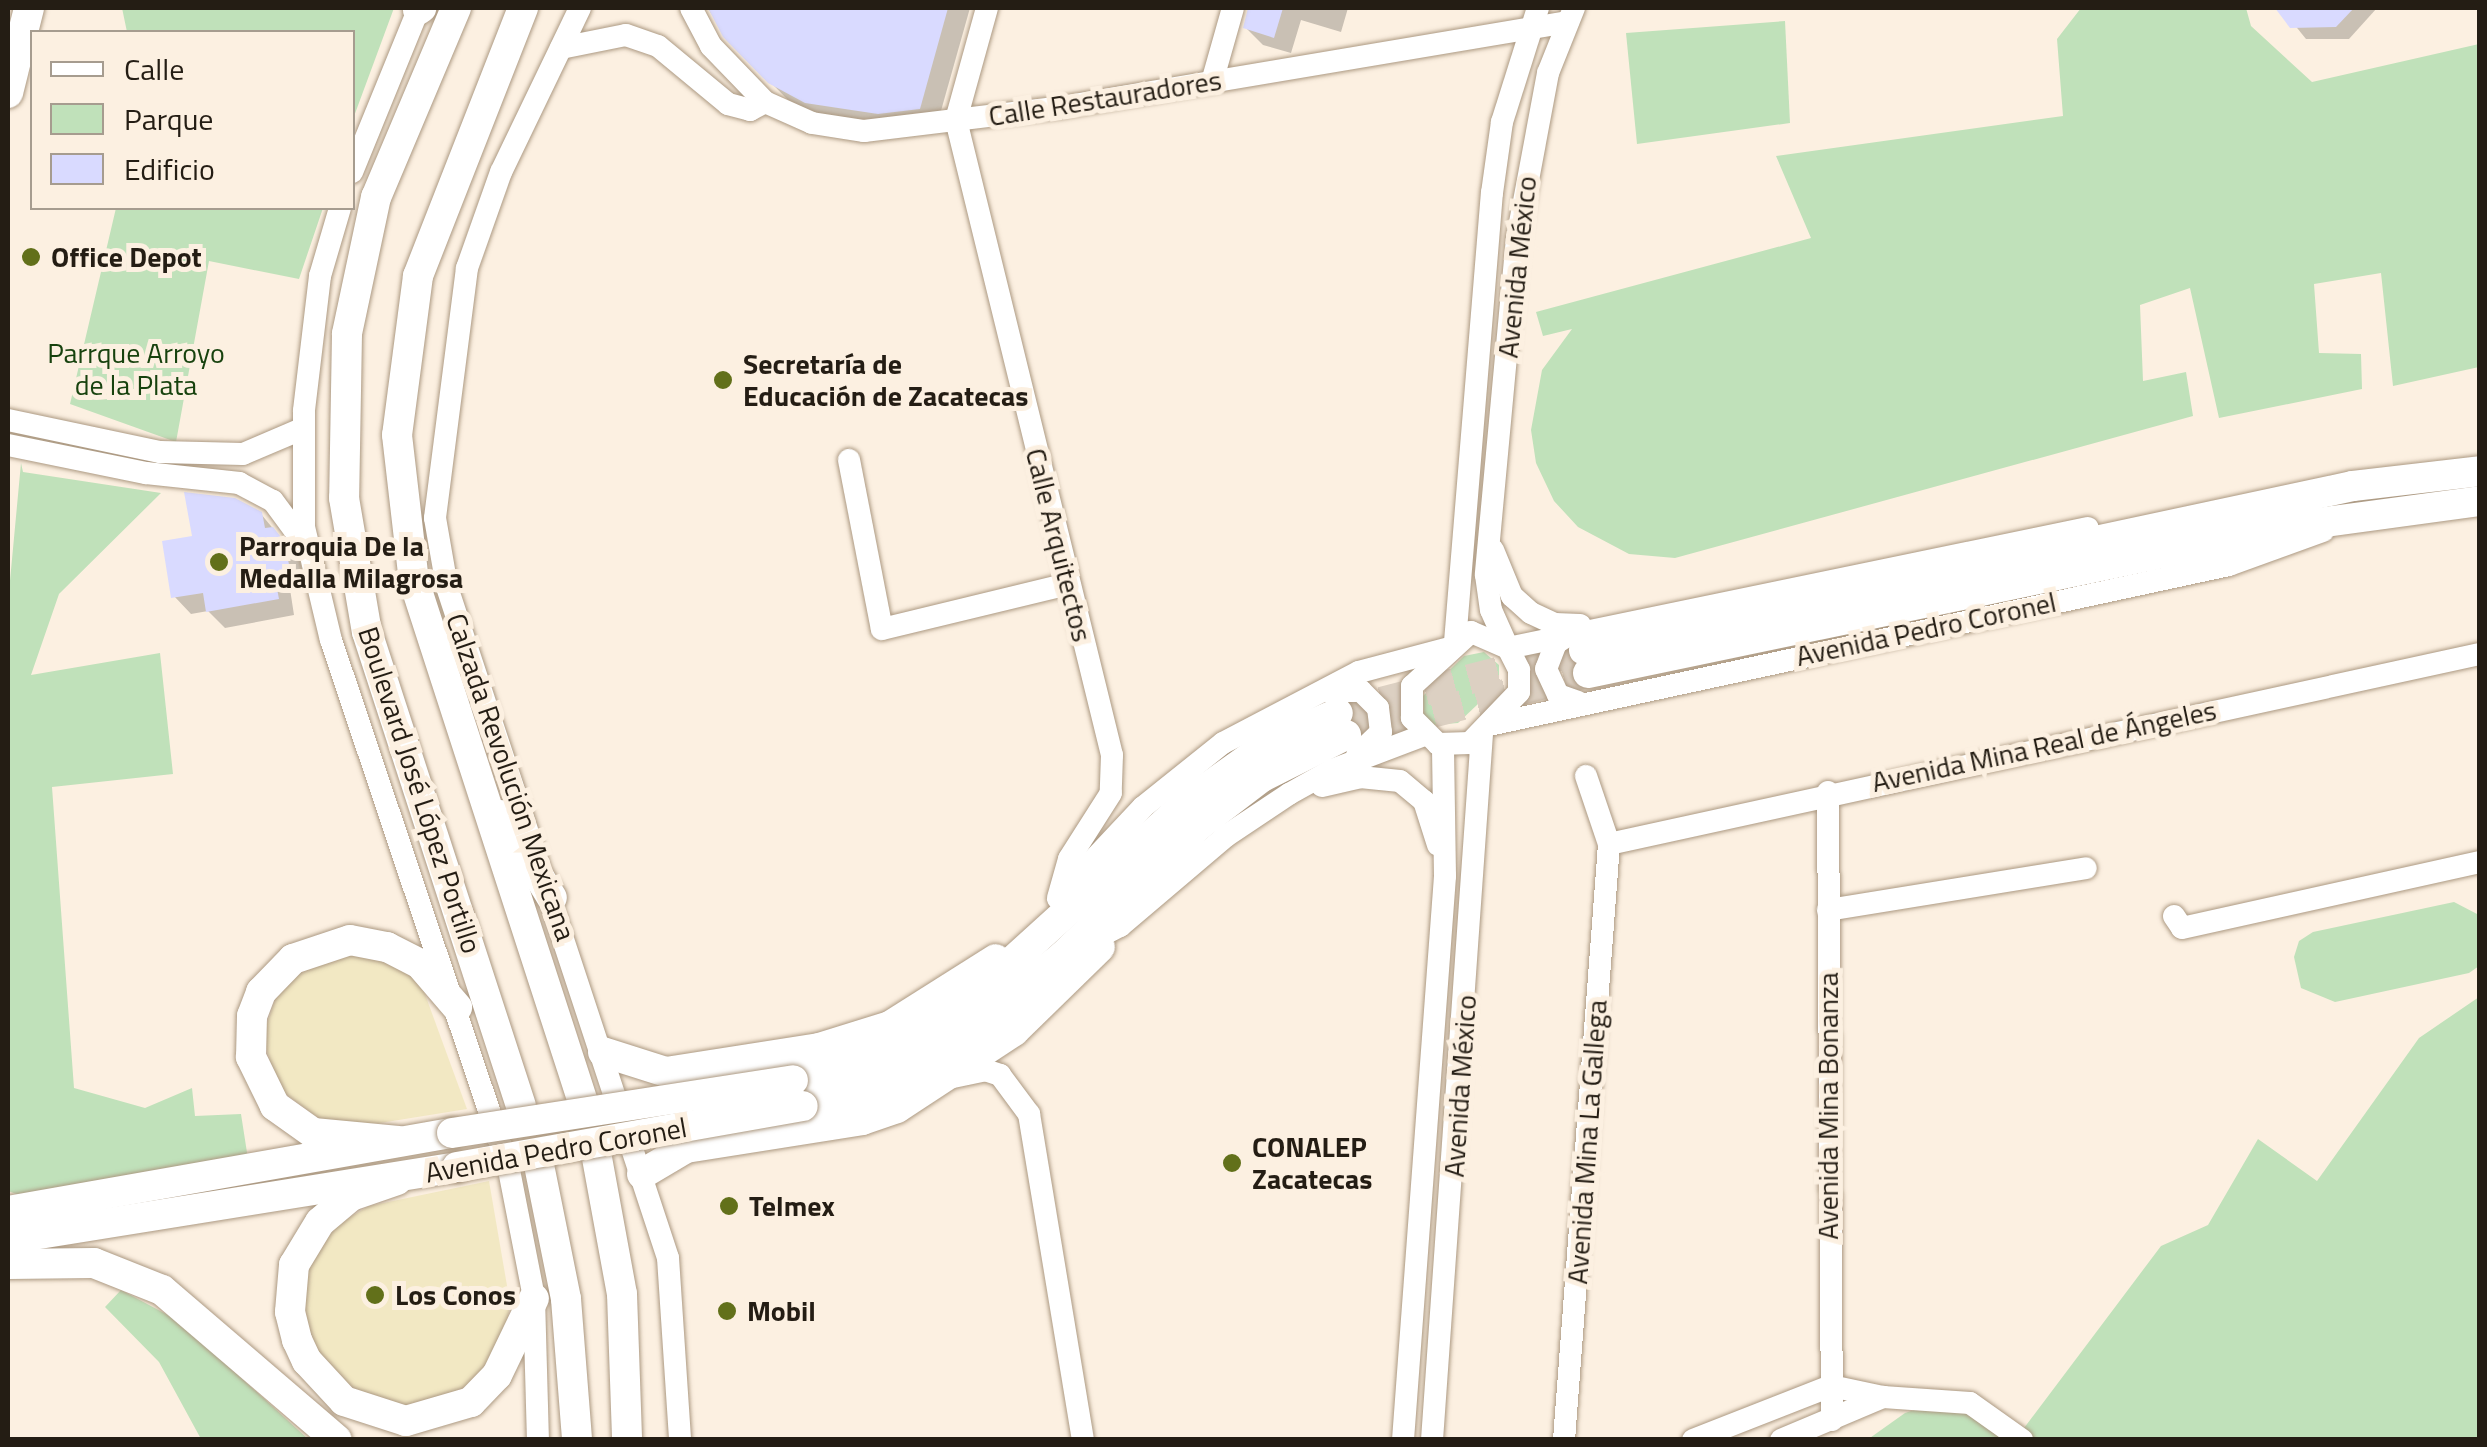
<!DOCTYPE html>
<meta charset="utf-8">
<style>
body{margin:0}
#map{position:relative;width:2487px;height:1447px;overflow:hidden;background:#fcf0e1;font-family:"Titillium Web",sans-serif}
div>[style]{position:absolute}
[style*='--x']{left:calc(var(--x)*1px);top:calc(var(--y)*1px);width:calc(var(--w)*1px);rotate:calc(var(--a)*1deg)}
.green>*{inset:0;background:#c0e1ba}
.sand>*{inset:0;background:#f2e8c3}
.shadow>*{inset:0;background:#0003}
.building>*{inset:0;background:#d9daff}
.major-tunnel>*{height:30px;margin-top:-15px;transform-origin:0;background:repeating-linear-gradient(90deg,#dcd0c2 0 30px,transparent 0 45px)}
.roads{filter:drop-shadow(0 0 2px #ac9982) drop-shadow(0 0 2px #ac9982)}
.minor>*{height:22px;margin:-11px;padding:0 11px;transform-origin:11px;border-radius:11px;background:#fff}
.major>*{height:30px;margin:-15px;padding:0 15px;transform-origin:15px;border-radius:15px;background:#fff}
.bridges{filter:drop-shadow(0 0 2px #ac9982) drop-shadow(0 0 2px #ac9982)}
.major-bridge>*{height:30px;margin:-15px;padding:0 15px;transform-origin:15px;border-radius:15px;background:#fff}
.dots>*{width:28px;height:28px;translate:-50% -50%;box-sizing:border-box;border:5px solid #fcf0e1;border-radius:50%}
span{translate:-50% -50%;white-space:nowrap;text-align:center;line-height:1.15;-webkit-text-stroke:10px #fcf0e1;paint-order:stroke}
.street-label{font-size:28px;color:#241d14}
.poi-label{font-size:28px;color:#241d14;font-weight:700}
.left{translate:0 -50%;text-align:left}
.park-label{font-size:28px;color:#17420e}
.frame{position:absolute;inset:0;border:10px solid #241d14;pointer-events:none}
.legend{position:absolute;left:30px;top:30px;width:325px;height:180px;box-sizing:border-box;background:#fcf0e1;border:2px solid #a69c8f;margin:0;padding:12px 18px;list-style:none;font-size:30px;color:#241d14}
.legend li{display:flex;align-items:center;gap:20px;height:50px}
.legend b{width:50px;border:2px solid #a69c8f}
</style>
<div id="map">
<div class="green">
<div style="clip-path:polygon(122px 8px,394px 8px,353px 119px,352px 32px,127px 32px)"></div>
<div style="clip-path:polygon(2081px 8px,2246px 8px,2251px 26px,2312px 82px,2479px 44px,2479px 367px,2393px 386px,2381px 273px,2314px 284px,2319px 353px,2361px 354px,2362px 389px,2219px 418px,2190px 288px,2140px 305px,2143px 381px,2186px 372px,2193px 416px,1675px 558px,1629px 554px,1578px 527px,1554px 501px,1536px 463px,1531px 430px,1542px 370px,1572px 329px,1543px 336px,1536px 312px,1811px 238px,1776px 156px,2063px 116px,2057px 39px)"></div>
<div style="clip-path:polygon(1785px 21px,1790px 123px,1637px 144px,1626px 33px)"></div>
<div style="clip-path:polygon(116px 208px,323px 208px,299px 279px,209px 261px,176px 442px,70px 404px)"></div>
<div style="clip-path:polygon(21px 463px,23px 472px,161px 493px,59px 594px,31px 675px,160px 653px,173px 774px,52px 787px,74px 1088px,145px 1108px,192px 1088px,195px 1116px,241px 1114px,248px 1159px,28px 1198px,8px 1191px,8px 602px)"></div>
<div style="clip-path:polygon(1484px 652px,1499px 665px,1499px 684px,1458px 723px,1433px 725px,1424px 716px,1423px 696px,1464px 656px)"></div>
<div style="clip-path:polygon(2454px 902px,2479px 915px,2479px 966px,2469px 973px,2335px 1002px,2301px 988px,2294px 957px,2299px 941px,2313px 932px)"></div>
<div style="clip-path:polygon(2479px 997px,2479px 1439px,2015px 1440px,2161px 1246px,2208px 1225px,2258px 1139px,2317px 1181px,2419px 1038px)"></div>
<div style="clip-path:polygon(121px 1290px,179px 1321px,308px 1439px,201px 1439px,159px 1362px,105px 1307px)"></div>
<div style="clip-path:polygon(1940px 1401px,1970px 1409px,2010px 1440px,1867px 1440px,1905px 1413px)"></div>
</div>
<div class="sand">
<div style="clip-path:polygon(349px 950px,402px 967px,422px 986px,467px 1109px,355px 1127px,325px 1123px,278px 1088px,263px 1036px,279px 988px,296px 970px)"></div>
<div style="clip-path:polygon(489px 1181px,510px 1303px,505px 1339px,488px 1370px,462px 1393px,394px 1409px,360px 1399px,311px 1348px,302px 1314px,305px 1278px,318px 1248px,340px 1223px,369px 1206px)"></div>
</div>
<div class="shadow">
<div style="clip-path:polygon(708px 8px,970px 8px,937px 125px,825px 120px,788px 100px,725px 36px)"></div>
<div style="clip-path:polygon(1251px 8px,1348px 8px,1341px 32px,1301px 20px,1291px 53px,1263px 45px,1246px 28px)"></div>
<div style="clip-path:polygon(2281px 8px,2377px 8px,2349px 39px,2306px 39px)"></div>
<div style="clip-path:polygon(261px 514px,300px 561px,306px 586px,290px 589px,294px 615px,225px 628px,208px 611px,191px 614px,174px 596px,195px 538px)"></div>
</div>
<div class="building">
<div style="clip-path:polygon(708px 8px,948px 8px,920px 109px,878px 114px,805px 103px,768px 83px,723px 37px)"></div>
<div style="clip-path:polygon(1248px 8px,1283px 8px,1274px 38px,1243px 28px)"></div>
<div style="clip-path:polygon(2275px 8px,2354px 8px,2336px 27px,2290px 28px)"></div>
<div style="clip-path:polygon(184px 492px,235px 498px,262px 512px,265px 528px,273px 527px,284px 541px,290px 569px,274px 573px,279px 599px,206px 612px,203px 593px,171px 598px,162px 541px,192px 536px)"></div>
</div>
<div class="major-tunnel">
<div style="--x:1338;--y:713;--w:254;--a:-14.4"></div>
<div style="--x:1346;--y:735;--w:250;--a:-14.4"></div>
</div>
<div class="roads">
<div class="minor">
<div style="--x:580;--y:8;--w:182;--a:115.7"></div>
<div style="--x:501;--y:172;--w:102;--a:109.5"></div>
<div style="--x:467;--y:268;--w:252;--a:97.3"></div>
<div style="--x:435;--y:518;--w:70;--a:80.1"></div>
<div style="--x:447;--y:587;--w:706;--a:71.77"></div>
<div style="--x:668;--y:1258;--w:182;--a:86.2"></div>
<div style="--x:691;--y:8;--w:43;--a:62.2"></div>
<div style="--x:711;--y:46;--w:78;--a:46"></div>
<div style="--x:765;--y:102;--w:51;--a:24.1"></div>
<div style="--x:812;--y:123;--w:53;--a:8.7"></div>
<div style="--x:864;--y:131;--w:199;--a:-6.9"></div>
<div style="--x:1062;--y:107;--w:513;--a:-9.54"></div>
<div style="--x:987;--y:8;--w:116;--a:105.5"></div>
<div style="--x:956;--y:120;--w:654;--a:76.2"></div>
<div style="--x:1112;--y:755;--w:38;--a:92"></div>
<div style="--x:1111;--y:793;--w:78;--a:122.5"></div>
<div style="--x:1069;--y:859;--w:41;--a:105.8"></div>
<div style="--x:1574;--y:8;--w:70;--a:111.8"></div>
<div style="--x:1548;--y:73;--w:168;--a:100.6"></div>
<div style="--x:1517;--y:238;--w:338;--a:95.3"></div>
<div style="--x:1486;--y:575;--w:35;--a:82"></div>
<div style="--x:1491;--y:610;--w:42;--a:65.9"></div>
<div style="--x:1508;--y:648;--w:592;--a:-11.69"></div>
<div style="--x:561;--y:48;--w:66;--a:-11.3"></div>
<div style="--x:626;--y:35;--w:34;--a:19"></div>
<div style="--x:658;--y:46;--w:91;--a:39.6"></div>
<div style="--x:728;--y:104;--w:23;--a:15"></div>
<div style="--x:750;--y:110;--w:17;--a:-28"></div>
<div style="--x:1212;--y:82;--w:77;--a:-74.2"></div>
<div style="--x:352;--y:172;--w:177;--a:-67.8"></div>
<div style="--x:340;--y:208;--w:71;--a:106.4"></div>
<div style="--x:320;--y:276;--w:136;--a:96.8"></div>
<div style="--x:304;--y:411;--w:116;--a:90"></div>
<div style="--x:304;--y:527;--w:116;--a:76.6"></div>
<div style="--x:331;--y:640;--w:559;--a:71.44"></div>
<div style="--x:509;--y:1170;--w:130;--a:78.9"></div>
<div style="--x:534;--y:1298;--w:142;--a:88.4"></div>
<div style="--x:8;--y:420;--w:155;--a:11.9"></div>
<div style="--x:160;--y:452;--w:83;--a:1.4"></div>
<div style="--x:243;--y:454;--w:66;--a:-23.1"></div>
<div style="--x:8;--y:445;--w:141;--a:11.5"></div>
<div style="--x:146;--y:473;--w:94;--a:6.1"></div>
<div style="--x:239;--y:483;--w:38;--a:28"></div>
<div style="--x:273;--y:501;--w:52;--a:53.6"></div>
<div style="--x:849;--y:460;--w:172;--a:79"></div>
<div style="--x:882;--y:629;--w:191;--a:-13.6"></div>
<div style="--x:1493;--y:550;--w:50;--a:67.6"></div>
<div style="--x:1512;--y:596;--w:25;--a:42"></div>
<div style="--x:1531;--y:613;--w:26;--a:25"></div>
<div style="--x:1555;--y:624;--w:25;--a:2"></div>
<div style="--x:1471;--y:632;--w:40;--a:23.4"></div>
<div style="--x:1508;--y:648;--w:25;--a:63"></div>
<div style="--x:1519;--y:670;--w:22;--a:90"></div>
<div style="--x:1519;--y:692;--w:71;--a:133.9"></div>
<div style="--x:1470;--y:743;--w:32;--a:178"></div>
<div style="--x:1438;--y:744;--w:37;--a:-135"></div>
<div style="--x:1412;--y:718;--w:32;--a:-90"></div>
<div style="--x:1412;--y:686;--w:80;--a:-42.5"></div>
<div style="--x:1570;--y:634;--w:17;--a:147"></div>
<div style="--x:1556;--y:643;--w:28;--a:111"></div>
<div style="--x:1546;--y:669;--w:29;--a:65"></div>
<div style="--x:1558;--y:695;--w:21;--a:19"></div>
<div style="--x:1455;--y:642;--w:451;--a:-85.3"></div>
<div style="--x:1492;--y:193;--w:72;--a:-82"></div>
<div style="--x:1502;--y:122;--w:120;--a:-72.5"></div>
<div style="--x:1326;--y:691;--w:35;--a:0"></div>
<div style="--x:1361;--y:691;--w:24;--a:45"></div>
<div style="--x:1378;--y:708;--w:24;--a:83"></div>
<div style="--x:1381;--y:732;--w:33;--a:136"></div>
<div style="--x:1489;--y:725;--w:757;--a:-12.2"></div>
<div style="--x:2229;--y:565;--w:100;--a:-19.9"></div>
<div style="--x:1586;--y:776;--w:72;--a:71.3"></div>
<div style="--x:1322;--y:786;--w:39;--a:-13"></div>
<div style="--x:1360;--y:777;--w:40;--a:5.7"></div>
<div style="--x:1400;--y:781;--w:31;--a:40"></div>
<div style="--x:1424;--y:801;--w:46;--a:72.3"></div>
<div style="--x:1828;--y:792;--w:628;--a:89.64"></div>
<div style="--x:1609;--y:844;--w:891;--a:-12.31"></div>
<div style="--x:1066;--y:889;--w:112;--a:-46.8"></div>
<div style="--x:1143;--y:807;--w:102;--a:-38.7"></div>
<div style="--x:1223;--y:743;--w:153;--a:-27.6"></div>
<div style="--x:1359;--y:672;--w:93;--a:-14.9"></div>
<div style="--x:1828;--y:910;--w:261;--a:-9.2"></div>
<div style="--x:2174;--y:916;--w:14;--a:56"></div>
<div style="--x:2182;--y:928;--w:305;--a:-12.5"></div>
<div style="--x:1083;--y:945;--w:42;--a:-27.2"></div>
<div style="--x:1120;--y:926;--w:139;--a:-40.3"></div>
<div style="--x:1226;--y:836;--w:76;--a:-33.7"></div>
<div style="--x:1289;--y:794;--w:49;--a:-29.2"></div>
<div style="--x:1332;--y:770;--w:98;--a:-20.8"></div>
<div style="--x:953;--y:1077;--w:33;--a:-12"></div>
<div style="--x:985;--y:1070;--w:16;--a:18"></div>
<div style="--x:1000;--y:1075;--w:49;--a:53.4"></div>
<div style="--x:1029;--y:1114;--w:330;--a:80.6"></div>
<div style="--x:1403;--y:1440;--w:566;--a:-85.74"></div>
<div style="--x:1445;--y:876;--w:132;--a:-90.9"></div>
<div style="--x:1432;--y:1440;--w:709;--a:-85.95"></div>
<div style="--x:1564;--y:1440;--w:598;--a:-85.68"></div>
<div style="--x:1693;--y:1440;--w:148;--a:-21.4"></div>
<div style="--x:1831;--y:1386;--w:53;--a:11.9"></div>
<div style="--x:1883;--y:1397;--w:87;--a:3.9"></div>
<div style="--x:1970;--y:1403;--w:64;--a:35.4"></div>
<div style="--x:1781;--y:1440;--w:111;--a:-22.9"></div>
</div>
<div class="major">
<div style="--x:456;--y:8;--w:205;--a:112.9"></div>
<div style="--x:376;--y:197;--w:140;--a:102"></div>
<div style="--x:347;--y:334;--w:164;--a:91"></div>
<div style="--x:344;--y:498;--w:136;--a:80.3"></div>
<div style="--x:367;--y:632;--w:498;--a:72"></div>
<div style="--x:523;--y:8;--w:288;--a:111.4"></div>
<div style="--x:418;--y:276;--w:160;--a:97.5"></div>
<div style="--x:397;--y:435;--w:147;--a:83.4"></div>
<div style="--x:414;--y:581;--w:548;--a:72.03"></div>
<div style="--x:418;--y:10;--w:4;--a:-34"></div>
<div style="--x:8;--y:93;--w:88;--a:-76.1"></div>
<div style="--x:1584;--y:650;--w:786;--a:-12.04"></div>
<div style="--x:2353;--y:486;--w:128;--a:-6.7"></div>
<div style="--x:1588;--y:673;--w:715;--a:-11.78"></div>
<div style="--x:2288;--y:527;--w:194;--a:-7.7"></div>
<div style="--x:501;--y:815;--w:97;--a:58.4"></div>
<div style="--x:603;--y:1052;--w:66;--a:17.6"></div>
<div style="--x:666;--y:1072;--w:155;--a:-8.9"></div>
<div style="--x:819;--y:1048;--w:74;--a:-17.2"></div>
<div style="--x:890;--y:1026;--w:125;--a:-32.3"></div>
<div style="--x:793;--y:1080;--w:102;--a:-15.9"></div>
<div style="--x:891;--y:1052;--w:75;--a:-31.4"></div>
<div style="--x:955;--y:1013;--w:317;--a:-42.2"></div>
<div style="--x:1190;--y:800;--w:98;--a:-35.5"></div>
<div style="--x:1270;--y:743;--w:74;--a:-23.8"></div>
<div style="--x:803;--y:1106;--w:64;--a:-14.5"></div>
<div style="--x:865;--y:1090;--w:72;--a:-24.4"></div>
<div style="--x:931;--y:1060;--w:168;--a:-38.2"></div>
<div style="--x:1063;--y:956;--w:189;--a:-43.9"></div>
<div style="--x:1199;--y:825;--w:79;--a:-37.3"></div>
<div style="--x:1262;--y:777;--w:94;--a:-26.6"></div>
<div style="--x:398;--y:1141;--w:85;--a:-174.6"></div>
<div style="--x:313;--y:1133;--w:47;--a:-144.6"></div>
<div style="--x:275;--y:1106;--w:55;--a:-116.1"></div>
<div style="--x:251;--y:1057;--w:41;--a:-88.6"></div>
<div style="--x:252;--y:1016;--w:26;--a:-69"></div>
<div style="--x:261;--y:992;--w:46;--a:-45.9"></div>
<div style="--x:293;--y:959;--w:60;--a:-18.4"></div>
<div style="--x:350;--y:940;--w:38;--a:11"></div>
<div style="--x:387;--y:947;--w:37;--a:27"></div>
<div style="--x:420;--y:964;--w:57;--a:49.3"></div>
<div style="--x:597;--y:1158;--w:138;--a:79.6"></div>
<div style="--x:622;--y:1294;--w:146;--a:88"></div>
<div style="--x:539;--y:1165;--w:137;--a:78.6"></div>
<div style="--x:566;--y:1299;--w:141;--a:85.5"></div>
<div style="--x:642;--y:1174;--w:51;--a:-30.6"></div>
<div style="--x:686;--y:1148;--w:178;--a:-9"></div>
<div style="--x:862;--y:1120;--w:37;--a:-19"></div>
<div style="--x:897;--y:1108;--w:140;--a:-33.3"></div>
<div style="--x:1014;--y:1031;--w:120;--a:-44.3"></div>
<div style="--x:397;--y:1180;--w:49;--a:160.8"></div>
<div style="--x:351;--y:1196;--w:40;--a:140"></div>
<div style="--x:320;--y:1222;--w:50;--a:121.2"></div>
<div style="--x:294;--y:1265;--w:47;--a:94.9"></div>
<div style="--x:290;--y:1312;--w:29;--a:76"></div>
<div style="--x:297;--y:1340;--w:23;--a:65"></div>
<div style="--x:307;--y:1361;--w:54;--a:47.2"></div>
<div style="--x:344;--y:1401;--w:65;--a:17.9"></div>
<div style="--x:406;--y:1421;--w:68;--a:-16.3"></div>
<div style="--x:471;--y:1402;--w:37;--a:-46"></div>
<div style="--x:497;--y:1375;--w:85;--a:-64.3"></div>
<div style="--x:8;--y:1211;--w:451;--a:-10"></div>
<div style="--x:8;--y:1239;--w:455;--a:-9.1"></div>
<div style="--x:8;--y:1264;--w:86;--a:-0.7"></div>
<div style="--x:94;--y:1263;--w:73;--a:21.7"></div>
<div style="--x:162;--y:1290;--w:230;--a:40.6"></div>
</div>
</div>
<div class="bridges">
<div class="major-bridge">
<div style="--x:452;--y:1133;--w:345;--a:-8.8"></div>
<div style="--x:457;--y:1167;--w:351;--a:-10"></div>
</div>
</div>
<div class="dots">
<div style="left:31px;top:257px;background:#62701a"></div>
<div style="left:723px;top:380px;background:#62701a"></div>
<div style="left:219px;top:562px;background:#62701a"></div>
<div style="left:1232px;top:1163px;background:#62701a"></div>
<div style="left:729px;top:1206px;background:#62701a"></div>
<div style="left:375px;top:1295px;background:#62701a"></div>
<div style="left:727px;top:1311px;background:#62701a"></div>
</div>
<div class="street-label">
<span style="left:1105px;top:98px;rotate:-9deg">Calle Restauradores</span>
<span style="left:1517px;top:267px;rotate:-84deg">Avenida México</span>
<span style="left:1059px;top:545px;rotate:76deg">Calle Arquitectos</span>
<span style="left:1926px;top:629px;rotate:-12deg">Avenida Pedro Coronel</span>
<span style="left:2044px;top:746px;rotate:-12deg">Avenida Mina Real de Ángeles</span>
<span style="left:511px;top:777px;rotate:71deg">Calzada Revolución Mexicana</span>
<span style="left:420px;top:790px;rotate:72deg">Boulevard José López Portillo</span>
<span style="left:1460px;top:1086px;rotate:-86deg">Avenida México</span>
<span style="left:1828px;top:1106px;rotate:-90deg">Avenida Mina Bonanza</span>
<span style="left:1587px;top:1142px;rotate:-86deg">Avenida Mina La Gallega</span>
<span style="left:556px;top:1150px;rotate:-10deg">Avenida Pedro Coronel</span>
</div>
<div class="poi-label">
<span class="left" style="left:51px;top:257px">Office Depot</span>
<span class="left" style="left:743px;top:380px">Secretaría de<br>Educación de Zacatecas</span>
<span class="left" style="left:239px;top:562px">Parroquia De la<br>Medalla Milagrosa</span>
<span class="left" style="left:1252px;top:1163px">CONALEP<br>Zacatecas</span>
<span class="left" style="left:749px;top:1206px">Telmex</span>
<span class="left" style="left:395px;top:1295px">Los Conos</span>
<span class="left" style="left:747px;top:1311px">Mobil</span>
</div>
<div class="park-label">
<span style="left:136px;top:369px">Parrque Arroyo<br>de la Plata</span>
</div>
<div class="frame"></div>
<ul class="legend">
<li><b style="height:12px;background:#fff"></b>Calle</li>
<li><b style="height:28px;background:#c0e1ba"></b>Parque</li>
<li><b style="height:28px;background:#d9daff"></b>Edificio</li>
</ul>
</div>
